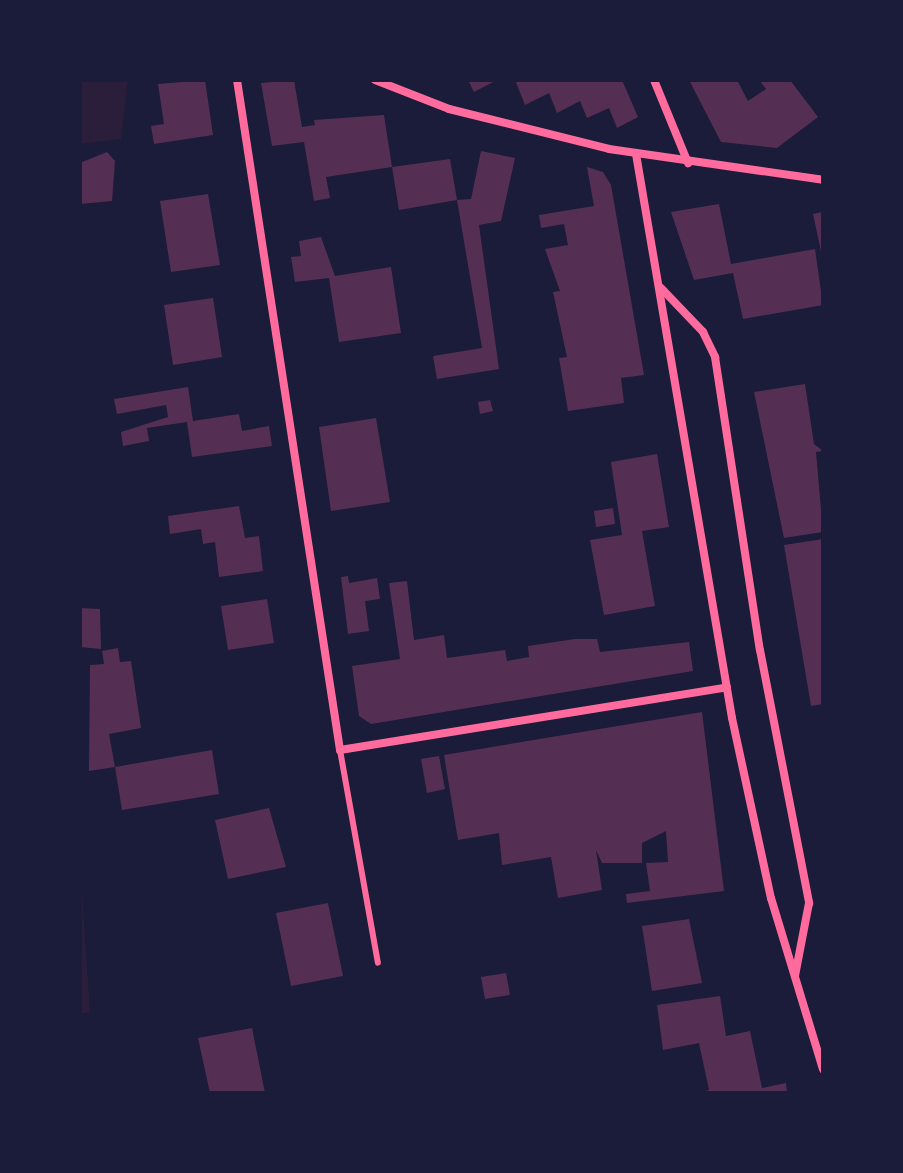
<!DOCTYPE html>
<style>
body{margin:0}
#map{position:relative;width:903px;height:1173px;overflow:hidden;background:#1b1b3a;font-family:"Source Sans 3",sans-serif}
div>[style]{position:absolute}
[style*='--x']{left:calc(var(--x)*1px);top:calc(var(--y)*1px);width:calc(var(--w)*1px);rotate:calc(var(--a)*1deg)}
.green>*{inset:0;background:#2a1e3b}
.building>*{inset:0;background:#542f53}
.service>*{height:6px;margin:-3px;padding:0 3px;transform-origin:3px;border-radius:3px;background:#ff6b9d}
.minor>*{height:8px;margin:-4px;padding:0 4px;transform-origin:4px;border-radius:4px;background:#ff6b9d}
span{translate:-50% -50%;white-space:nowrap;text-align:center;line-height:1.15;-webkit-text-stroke:6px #1b1b3a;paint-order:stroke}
.frame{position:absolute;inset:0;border:82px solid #1b1b3a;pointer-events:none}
</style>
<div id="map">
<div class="green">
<div style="clip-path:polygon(80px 80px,128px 80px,121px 139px,80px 144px)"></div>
<div style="clip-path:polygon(80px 860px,90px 1012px,80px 1014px)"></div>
</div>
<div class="building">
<div style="clip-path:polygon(205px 80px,213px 135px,154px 144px,151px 126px,164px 124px,158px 84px)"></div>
<div style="clip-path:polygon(294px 80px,302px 127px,315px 125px,314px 120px,384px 115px,392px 167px,326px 177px,330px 198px,314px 201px,304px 142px,272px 146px,261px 83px)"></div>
<div style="clip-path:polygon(468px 80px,497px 80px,474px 92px)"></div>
<div style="clip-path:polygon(515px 80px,622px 80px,638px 117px,617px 128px,609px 108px,587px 118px,580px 101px,557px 113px,549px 93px,525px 105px)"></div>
<div style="clip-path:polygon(689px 80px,737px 80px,748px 101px,766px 89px,759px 80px,790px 80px,818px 117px,777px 148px,721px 142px)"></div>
<div style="clip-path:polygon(481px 151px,515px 158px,501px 221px,479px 225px,499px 369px,437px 379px,433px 356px,482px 348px,457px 200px,471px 199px)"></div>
<div style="clip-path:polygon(107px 152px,115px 161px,112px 201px,80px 204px,80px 163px)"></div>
<div style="clip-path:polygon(450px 159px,457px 200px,399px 210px,392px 167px)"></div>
<div style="clip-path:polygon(587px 167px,603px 172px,611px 185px,644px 375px,621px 378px,624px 403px,568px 411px,559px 358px,567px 357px,553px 292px,560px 291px,545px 249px,568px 245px,564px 224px,541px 228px,539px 215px,594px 206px)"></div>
<div style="clip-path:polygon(208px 194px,220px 265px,171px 272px,160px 201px)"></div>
<div style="clip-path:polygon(719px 204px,731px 264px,815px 249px,823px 305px,743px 319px,733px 273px,694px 280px,671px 212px)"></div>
<div style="clip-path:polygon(823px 212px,823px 256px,822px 256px,813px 214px)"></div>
<div style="clip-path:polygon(321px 237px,335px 276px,391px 267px,401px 333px,339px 342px,329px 278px,295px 282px,291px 257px,301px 256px,299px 241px)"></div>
<div style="clip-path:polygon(213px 298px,222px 357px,173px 365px,164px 305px)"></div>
<div style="clip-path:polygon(805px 384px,814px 444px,823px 451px,816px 452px,823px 532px,784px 538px,754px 392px)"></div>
<div style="clip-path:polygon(188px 387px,193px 421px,239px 414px,242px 431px,269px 426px,272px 446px,192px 457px,187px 422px,147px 428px,149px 441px,123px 446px,121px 432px,168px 417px,166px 405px,117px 414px,114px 399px)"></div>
<div style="clip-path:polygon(490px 400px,493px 411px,480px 414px,478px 402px)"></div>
<div style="clip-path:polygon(376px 418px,390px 502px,331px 511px,319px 427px)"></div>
<div style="clip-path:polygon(657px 454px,669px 527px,642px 531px,655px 606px,604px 615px,590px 540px,622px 535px,611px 462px)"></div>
<div style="clip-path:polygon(239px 506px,245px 538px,259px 536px,263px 571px,219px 577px,215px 542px,203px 544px,201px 529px,170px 534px,168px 516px)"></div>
<div style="clip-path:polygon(613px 508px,615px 524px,596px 527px,594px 511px)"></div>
<div style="clip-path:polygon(823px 539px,823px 704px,811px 706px,784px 545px)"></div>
<div style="clip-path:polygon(348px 576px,349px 583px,377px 578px,380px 599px,365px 601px,369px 631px,348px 634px,341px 577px)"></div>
<div style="clip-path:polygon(407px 581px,414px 640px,444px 635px,447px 658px,505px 650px,507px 661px,529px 657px,528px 646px,575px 639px,597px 639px,600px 652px,689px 642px,693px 671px,371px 724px,359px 716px,352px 666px,400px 659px,389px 583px)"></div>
<div style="clip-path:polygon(267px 599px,274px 643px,228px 650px,221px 606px)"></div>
<div style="clip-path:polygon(80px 608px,100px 609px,101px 649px,80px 647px)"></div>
<div style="clip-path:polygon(118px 648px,120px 662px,131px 661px,141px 728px,109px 734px,115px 767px,89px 771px,90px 665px,104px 664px,102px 651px)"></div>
<div style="clip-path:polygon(702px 712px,724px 891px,627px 903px,626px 894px,650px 891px,646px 863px,668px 862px,666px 831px,642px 843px,642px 863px,602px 863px,596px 850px,602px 890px,558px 898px,551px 857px,502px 865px,499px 833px,458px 840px,444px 755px)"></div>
<div style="clip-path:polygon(212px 750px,219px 794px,122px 810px,115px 767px)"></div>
<div style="clip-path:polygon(439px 756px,445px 789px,427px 793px,421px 759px)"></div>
<div style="clip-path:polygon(269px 808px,286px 867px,228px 879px,215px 820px)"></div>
<div style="clip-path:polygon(328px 903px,343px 976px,291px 986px,276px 913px)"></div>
<div style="clip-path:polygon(689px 919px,702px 983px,652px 991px,642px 926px)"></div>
<div style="clip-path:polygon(506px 973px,510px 995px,485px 999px,481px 977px)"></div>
<div style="clip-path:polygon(720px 996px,726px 1036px,750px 1031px,762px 1088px,786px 1083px,787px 1093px,698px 1093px,709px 1090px,699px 1043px,663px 1050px,657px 1005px)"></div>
<div style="clip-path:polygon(252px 1028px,265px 1093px,210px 1093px,198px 1038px)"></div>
</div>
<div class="service">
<div style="--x:340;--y:750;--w:216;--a:79.9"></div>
</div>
<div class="minor">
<div style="--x:237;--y:80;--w:678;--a:81.26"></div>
<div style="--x:340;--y:750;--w:392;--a:-9.2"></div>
<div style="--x:375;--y:80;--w:79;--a:21.4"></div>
<div style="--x:449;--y:109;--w:165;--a:14"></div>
<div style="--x:609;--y:149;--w:216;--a:8.2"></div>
<div style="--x:654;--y:80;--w:90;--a:67.7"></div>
<div style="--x:636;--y:154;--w:572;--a:80.34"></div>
<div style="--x:732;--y:718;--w:184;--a:77.8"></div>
<div style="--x:771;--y:898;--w:179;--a:73.1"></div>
<div style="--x:661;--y:288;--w:61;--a:46.3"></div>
<div style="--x:703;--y:332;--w:28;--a:64"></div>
<div style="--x:715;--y:357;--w:296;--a:81.3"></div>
<div style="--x:760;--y:650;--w:258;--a:79"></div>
<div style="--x:809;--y:903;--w:74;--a:100.9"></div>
</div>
<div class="frame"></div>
</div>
